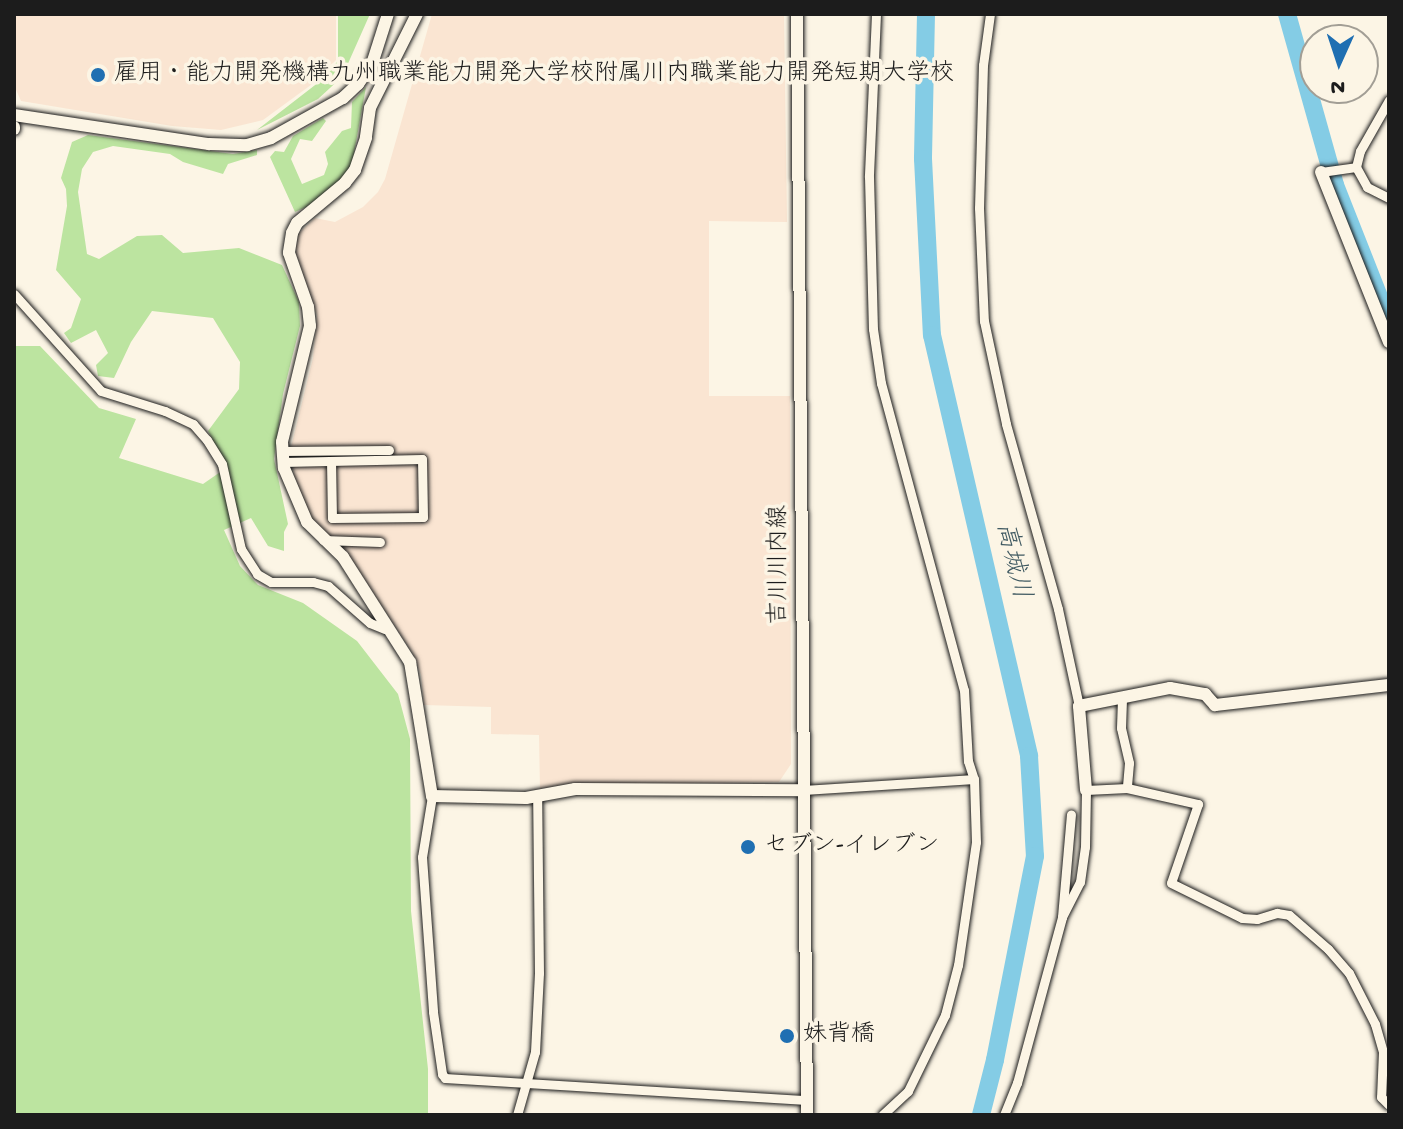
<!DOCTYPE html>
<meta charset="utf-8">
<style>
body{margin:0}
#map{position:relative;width:1403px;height:1129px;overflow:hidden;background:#fcf5e5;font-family:"Gochi Hand","Klee One",sans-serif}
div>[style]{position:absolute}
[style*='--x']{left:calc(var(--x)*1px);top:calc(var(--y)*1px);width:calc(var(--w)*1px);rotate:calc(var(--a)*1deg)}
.built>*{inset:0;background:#fae5d2}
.green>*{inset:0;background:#bce4a0}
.river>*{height:18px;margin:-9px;padding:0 9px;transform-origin:9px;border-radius:9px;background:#84cce5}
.roads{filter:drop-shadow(0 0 2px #1c1c1c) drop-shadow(0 0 2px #1c1c1c)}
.street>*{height:9px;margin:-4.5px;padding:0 4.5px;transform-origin:4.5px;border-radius:4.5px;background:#fcf5e5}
.secondary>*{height:12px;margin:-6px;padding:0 6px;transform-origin:6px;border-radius:6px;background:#fcf5e5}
.dots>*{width:22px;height:22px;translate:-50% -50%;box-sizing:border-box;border:4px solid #fcf5e5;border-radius:50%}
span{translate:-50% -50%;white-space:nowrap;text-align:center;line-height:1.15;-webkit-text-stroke:7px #fcf5e5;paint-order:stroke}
.poi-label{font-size:24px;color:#1c1c1c}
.left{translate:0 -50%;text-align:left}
.street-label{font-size:24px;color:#1c1c1c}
.water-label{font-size:26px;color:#405a62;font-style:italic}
.frame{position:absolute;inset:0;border:16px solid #1c1c1c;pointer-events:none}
.north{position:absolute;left:1299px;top:24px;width:80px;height:80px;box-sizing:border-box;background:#fcf5e5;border:2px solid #a29e95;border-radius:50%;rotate:183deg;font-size:22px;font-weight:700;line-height:32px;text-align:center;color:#1c1c1c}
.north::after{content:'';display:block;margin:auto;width:28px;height:36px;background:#1f6fb2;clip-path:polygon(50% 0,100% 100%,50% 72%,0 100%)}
</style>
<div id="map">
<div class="built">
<div style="clip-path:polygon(14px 14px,336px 14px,336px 60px,315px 82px,263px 120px,221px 130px,172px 126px,21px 101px,14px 85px)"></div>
<div style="clip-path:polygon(432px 14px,784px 14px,787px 222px,709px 221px,709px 396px,790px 396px,791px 764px,779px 782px,563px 785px,540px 790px,539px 735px,491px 734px,491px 707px,424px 705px,421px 675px,412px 652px,344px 549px,323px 535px,309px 516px,294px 476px,291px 447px,313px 358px,317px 315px,296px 254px,296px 241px,299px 233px,315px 218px,335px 222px,363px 207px,378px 192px,385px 179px)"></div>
</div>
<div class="green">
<div style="clip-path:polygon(338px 14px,370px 14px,342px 77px,318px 99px,257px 130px,319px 82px,338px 61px)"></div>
<div style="clip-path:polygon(366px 87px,352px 164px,342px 180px,315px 203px,295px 212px,270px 157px,275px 151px,284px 152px,293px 136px,323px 118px,326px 121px,312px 141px,300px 139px,291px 159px,302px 184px,324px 175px,328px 164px,325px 152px,342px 131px,351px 128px,352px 102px)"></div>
<div style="clip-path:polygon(88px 135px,233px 154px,257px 150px,257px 155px,228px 164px,223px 174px,183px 162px,170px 154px,113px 146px,93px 152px,82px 169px,78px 192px,87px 254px,99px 259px,137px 236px,162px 235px,183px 253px,239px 248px,282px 265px,299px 302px,300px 326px,283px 394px,274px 459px,288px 524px,284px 532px,284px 551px,268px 546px,251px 518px,224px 530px,240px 566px,258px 585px,303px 603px,357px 641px,398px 694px,410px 739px,411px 911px,428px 1069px,428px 1115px,14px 1115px,14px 346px,40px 346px,99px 408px,136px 419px,119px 458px,203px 484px,226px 468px,208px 431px,239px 389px,240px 362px,213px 318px,152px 311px,131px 342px,114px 378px,98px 376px,96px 365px,108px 353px,96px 330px,71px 343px,64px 333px,71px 328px,81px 299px,56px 270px,67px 206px,66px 189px,61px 178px,72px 142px)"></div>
</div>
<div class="river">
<div style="--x:926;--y:14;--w:145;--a:91.2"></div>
<div style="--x:923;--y:159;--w:176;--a:87.1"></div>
<div style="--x:932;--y:335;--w:432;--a:77"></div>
<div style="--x:1029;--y:756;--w:100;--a:86.6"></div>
<div style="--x:1035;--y:856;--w:208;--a:101.1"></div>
<div style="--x:995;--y:1060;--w:57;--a:104.3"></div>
<div style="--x:1287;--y:14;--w:178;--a:74.3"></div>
<div style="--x:1335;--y:185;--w:147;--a:68.5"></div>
</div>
<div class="roads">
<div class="street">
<div style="--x:876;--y:14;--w:163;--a:92.5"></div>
<div style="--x:869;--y:177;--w:152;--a:88.5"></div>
<div style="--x:873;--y:329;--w:55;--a:81.6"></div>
<div style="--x:881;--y:383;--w:318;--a:74.9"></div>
<div style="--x:964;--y:690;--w:71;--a:86.8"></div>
<div style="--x:968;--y:761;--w:19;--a:72"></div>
<div style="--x:974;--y:779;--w:63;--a:88.2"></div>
<div style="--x:976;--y:842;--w:124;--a:98.3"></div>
<div style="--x:958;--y:965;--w:52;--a:104.6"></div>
<div style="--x:945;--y:1015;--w:85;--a:116"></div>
<div style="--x:908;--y:1091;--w:35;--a:137"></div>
<div style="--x:990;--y:14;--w:51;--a:97.8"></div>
<div style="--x:983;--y:65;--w:143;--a:91.6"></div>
<div style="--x:979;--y:208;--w:113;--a:87.5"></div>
<div style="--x:984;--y:321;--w:105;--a:77.9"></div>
<div style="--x:1006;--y:424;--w:192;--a:74.3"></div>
<div style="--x:1058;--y:609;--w:99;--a:77.8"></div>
<div style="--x:1389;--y:100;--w:59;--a:119.6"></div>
<div style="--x:1360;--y:151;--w:16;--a:104"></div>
<div style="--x:1356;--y:167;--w:23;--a:61"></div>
<div style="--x:1367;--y:187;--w:25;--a:27"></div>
<div style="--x:1321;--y:172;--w:35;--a:-8"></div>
<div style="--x:14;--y:294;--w:130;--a:48.1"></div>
<div style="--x:101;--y:391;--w:67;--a:17.4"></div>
<div style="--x:165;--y:411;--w:31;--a:25"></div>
<div style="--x:193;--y:424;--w:21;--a:49"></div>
<div style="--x:207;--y:440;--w:28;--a:58"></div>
<div style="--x:222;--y:464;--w:87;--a:77.4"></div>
<div style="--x:241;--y:549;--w:30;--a:57"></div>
<div style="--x:257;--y:574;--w:16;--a:30"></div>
<div style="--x:271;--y:582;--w:42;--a:0"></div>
<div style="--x:313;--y:582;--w:16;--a:15"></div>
<div style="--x:328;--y:586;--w:56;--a:41.4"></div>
<div style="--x:370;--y:623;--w:16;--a:22"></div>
<div style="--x:282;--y:451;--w:107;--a:-0.5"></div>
<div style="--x:283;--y:462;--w:139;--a:-1.2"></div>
<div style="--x:422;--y:459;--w:58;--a:89"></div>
<div style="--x:423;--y:517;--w:91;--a:179.4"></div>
<div style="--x:332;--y:518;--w:57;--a:-91"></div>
<div style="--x:323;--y:540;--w:57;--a:2"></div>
<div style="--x:1122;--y:699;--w:29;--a:92"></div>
<div style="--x:1121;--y:728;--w:36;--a:77"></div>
<div style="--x:1129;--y:763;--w:25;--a:95"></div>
<div style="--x:804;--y:790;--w:170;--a:-3.7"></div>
<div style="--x:432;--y:796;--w:62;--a:99.3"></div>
<div style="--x:422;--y:857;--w:155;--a:85.9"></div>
<div style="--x:433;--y:1012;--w:63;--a:81.7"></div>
<div style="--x:442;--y:1074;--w:5;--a:53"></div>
<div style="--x:445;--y:1078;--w:362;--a:3.5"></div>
<div style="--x:1062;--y:917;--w:39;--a:-63"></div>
<div style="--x:1080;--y:882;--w:35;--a:-82"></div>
<div style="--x:1085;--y:847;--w:57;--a:-89"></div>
<div style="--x:1086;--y:790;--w:41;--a:-2.8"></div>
<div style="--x:1127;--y:788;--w:73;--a:12.7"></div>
<div style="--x:1198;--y:804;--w:83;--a:108.9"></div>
<div style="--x:1171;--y:883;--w:79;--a:26.2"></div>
<div style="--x:1242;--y:918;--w:15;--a:4"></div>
<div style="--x:1257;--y:919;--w:21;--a:-17"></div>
<div style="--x:1277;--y:913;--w:12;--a:9"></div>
<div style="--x:1289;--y:915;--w:52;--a:41.1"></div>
<div style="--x:1328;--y:949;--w:32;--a:49"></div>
<div style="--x:1349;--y:973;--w:57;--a:63"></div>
<div style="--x:1375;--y:1024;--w:29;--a:74"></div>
<div style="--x:1383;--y:1052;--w:45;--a:92.5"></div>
<div style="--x:1381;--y:1097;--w:11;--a:45"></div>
<div style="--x:517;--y:1115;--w:66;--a:-74.1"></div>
<div style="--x:535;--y:1052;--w:79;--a:-87.1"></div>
<div style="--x:539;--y:973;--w:177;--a:-90.6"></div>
<div style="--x:1004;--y:1115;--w:35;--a:-68"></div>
<div style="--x:1017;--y:1083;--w:172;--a:-74.8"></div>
<div style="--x:1062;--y:917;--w:103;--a:-85"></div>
</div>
<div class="secondary">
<div style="--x:417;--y:14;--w:105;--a:116.6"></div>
<div style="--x:370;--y:108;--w:30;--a:98"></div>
<div style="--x:366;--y:138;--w:34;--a:109"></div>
<div style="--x:355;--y:170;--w:16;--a:128"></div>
<div style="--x:345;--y:183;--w:62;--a:140.2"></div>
<div style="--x:297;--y:223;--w:11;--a:117"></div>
<div style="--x:292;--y:233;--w:20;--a:99"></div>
<div style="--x:289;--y:253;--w:57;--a:70.6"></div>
<div style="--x:308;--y:307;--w:19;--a:84"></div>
<div style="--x:310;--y:326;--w:119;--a:103.6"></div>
<div style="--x:282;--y:442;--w:26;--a:86"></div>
<div style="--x:284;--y:468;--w:59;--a:66.9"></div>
<div style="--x:307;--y:522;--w:50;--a:44.2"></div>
<div style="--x:343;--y:557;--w:125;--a:57.5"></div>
<div style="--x:410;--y:662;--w:136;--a:80.7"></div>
<div style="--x:432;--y:796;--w:94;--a:1.2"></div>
<div style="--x:526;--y:798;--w:50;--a:-10.4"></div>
<div style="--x:575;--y:789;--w:229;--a:0.3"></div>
<div style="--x:797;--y:14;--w:1101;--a:89.48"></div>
<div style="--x:14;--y:115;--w:197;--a:8.5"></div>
<div style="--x:209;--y:144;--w:38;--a:2"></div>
<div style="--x:247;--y:145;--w:25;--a:-16"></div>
<div style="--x:271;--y:138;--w:82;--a:-29.1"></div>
<div style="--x:343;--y:98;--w:21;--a:-43"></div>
<div style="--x:358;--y:84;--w:24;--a:-55"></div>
<div style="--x:372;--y:64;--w:52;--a:-72.3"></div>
<div style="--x:14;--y:127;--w:2;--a:90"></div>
<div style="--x:1321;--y:172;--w:183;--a:68.2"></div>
<div style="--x:1086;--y:790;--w:84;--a:-94.8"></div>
<div style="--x:1079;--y:706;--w:93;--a:-11.2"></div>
<div style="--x:1170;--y:688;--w:36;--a:10"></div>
<div style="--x:1205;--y:694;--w:15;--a:48"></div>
<div style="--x:1215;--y:705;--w:175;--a:-6.6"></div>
</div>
</div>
<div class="dots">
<div style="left:98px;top:75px;background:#1f6fb2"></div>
<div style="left:748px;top:847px;background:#1f6fb2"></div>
<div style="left:787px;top:1036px;background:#1f6fb2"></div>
</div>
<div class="poi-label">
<span class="left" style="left:114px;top:75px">雇用・能力開発機構九州職業能力開発大学校附属川内職業能力開発短期大学校</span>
<span class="left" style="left:764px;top:847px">セブン-イレブン</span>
<span class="left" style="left:803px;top:1036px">妹背橋</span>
</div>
<div class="street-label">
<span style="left:780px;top:565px;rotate:-90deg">吉川川内線</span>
</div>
<div class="water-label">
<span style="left:1011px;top:561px;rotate:77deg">高城川</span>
</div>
<div class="frame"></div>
<div class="north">N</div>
</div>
